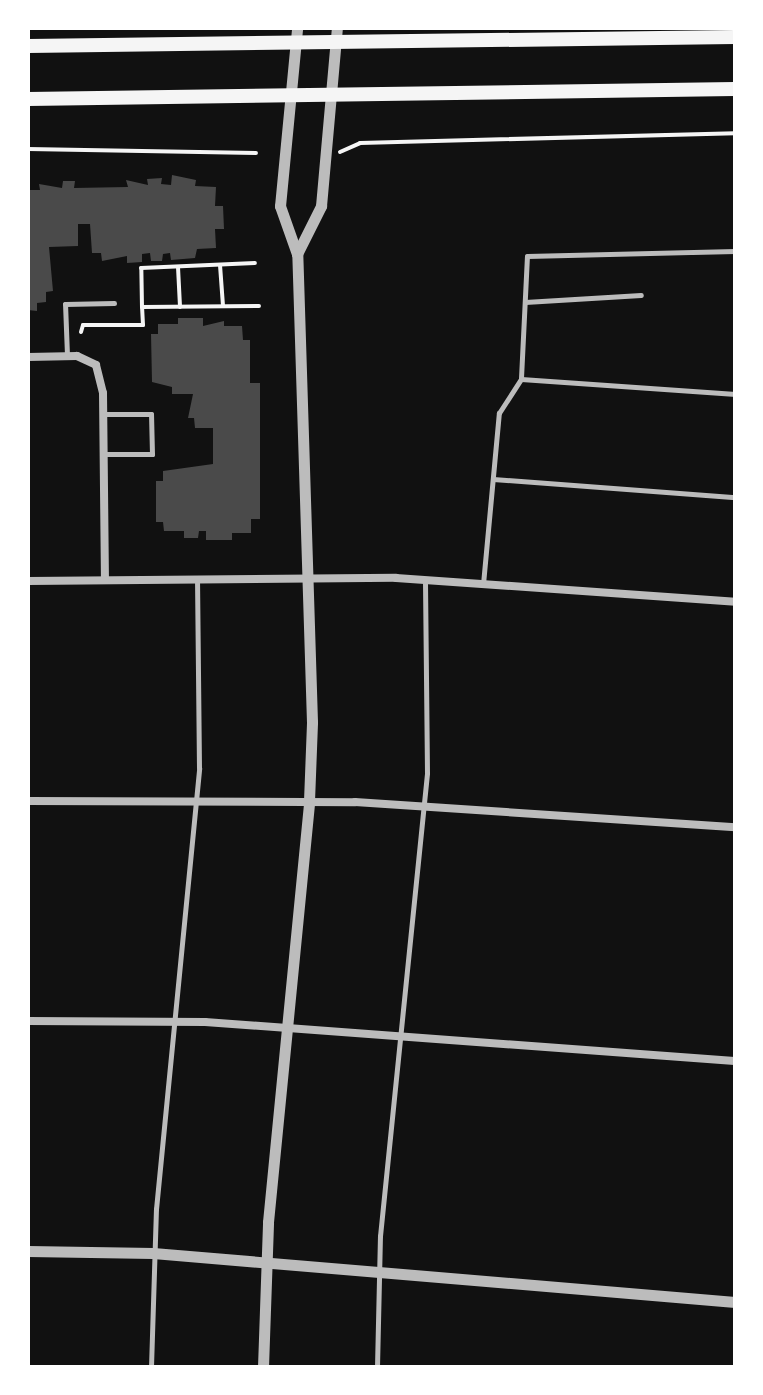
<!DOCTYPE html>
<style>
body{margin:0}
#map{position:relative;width:763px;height:1395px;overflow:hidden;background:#111;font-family:"Fira Sans Condensed",sans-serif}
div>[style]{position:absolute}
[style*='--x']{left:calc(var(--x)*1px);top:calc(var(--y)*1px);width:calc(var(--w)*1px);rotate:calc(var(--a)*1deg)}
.building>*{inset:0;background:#4a4a4a}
.path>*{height:4px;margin:-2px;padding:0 2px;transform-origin:2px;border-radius:2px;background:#f5f5f5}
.service>*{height:5px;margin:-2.5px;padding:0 2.5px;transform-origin:2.5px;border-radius:2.5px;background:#bcbcbc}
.minor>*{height:8px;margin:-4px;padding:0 4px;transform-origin:4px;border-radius:4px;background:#bcbcbc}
.tertiary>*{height:11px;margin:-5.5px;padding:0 5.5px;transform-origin:5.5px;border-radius:5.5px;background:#bcbcbc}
.primary>*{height:14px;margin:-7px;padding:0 7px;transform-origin:7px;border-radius:7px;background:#f5f5f5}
span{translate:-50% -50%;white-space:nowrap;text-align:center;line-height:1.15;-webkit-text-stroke:7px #fff;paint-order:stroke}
.frame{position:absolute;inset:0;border:30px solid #fff;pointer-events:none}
</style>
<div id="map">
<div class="building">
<div style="clip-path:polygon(172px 175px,196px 180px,195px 186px,216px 187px,215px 206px,223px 206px,224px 229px,215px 229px,216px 248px,197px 249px,195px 258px,171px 260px,170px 253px,163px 254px,162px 261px,151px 261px,150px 253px,142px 254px,142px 262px,127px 263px,127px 256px,102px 261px,101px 253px,92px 253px,90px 224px,78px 224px,78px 246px,49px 247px,53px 291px,46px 292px,46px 302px,37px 303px,37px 311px,28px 310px,28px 190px,40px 190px,39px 184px,62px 188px,63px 181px,75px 181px,74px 188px,128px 187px,126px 180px,148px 185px,147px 179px,162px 178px,161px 184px,171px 185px)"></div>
<div style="clip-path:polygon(178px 318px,203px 318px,203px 326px,224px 321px,224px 326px,242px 326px,243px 340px,250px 340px,250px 383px,260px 383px,260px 519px,251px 519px,251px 533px,232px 533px,232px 540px,206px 540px,206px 531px,199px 531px,198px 538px,184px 538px,184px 531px,164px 531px,163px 522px,156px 522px,156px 481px,163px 481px,163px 471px,213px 464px,213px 428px,195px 428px,194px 418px,188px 418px,193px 394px,172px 394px,172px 387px,152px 382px,151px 334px,158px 334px,158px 324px,178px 324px)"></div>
</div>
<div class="path">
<div style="--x:28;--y:149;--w:228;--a:1"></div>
<div style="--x:340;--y:152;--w:22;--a:-24"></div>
<div style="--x:360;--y:143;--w:375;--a:-1.5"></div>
<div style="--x:220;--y:265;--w:41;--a:85.8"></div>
<div style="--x:178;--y:267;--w:40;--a:87.1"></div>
<div style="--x:142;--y:307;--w:39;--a:-91"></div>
<div style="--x:141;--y:268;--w:114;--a:-2.5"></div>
<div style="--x:81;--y:332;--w:7;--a:-74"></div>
<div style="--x:83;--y:325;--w:60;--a:0"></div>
<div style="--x:143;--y:325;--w:18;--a:-93"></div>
<div style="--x:142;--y:307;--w:117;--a:-0.5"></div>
</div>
<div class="service">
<div style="--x:525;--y:302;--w:116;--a:-3.5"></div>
<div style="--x:67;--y:355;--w:51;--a:-92.2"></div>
<div style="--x:65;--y:304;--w:49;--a:-1.2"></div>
<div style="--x:521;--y:378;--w:122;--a:-87.2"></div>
<div style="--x:527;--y:256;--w:208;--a:-1.4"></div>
<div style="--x:103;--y:454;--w:49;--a:0"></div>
<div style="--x:152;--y:454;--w:40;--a:-91.4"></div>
<div style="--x:151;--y:414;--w:47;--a:180"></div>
<div style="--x:493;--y:479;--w:243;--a:4.3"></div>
<div style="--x:483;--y:584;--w:172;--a:-84.7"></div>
<div style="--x:499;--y:413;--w:40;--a:-57.1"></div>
<div style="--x:521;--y:379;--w:215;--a:4"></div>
<div style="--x:151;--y:1367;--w:158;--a:-88.2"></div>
<div style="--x:156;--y:1209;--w:443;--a:-84.4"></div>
<div style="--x:199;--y:768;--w:188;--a:-90.6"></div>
<div style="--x:377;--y:1367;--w:131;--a:-88.7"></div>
<div style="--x:380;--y:1236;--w:465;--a:-84.2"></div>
<div style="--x:427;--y:773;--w:193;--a:-90.6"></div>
</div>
<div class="minor">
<div style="--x:28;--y:357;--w:49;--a:-1.2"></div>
<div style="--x:77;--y:356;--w:21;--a:25"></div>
<div style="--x:96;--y:365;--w:29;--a:76"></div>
<div style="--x:103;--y:393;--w:187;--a:89.4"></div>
<div style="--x:28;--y:581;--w:368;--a:-0.5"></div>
<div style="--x:396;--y:578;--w:340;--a:4"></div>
<div style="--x:28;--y:801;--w:327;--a:0.2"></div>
<div style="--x:355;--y:802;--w:381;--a:3.8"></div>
<div style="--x:28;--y:1021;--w:177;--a:0.3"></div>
<div style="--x:205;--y:1022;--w:531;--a:4.21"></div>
</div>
<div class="tertiary">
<div style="--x:297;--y:254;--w:54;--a:-63.4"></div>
<div style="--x:321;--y:206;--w:179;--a:-84.9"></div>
<div style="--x:28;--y:1251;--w:125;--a:0.9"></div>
<div style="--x:153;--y:1253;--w:584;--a:4.81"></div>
<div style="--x:263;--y:1367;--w:145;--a:-88"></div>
<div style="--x:268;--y:1222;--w:423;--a:-84.4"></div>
<div style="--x:309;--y:801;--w:79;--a:-87.8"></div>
<div style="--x:312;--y:722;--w:468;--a:-91.8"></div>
<div style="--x:297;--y:254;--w:51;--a:-109.5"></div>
<div style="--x:280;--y:206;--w:179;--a:-84.5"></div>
</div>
<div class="primary">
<div style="--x:28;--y:46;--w:707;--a:-0.73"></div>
<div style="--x:28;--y:99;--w:707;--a:-0.81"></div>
</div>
<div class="frame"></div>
</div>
